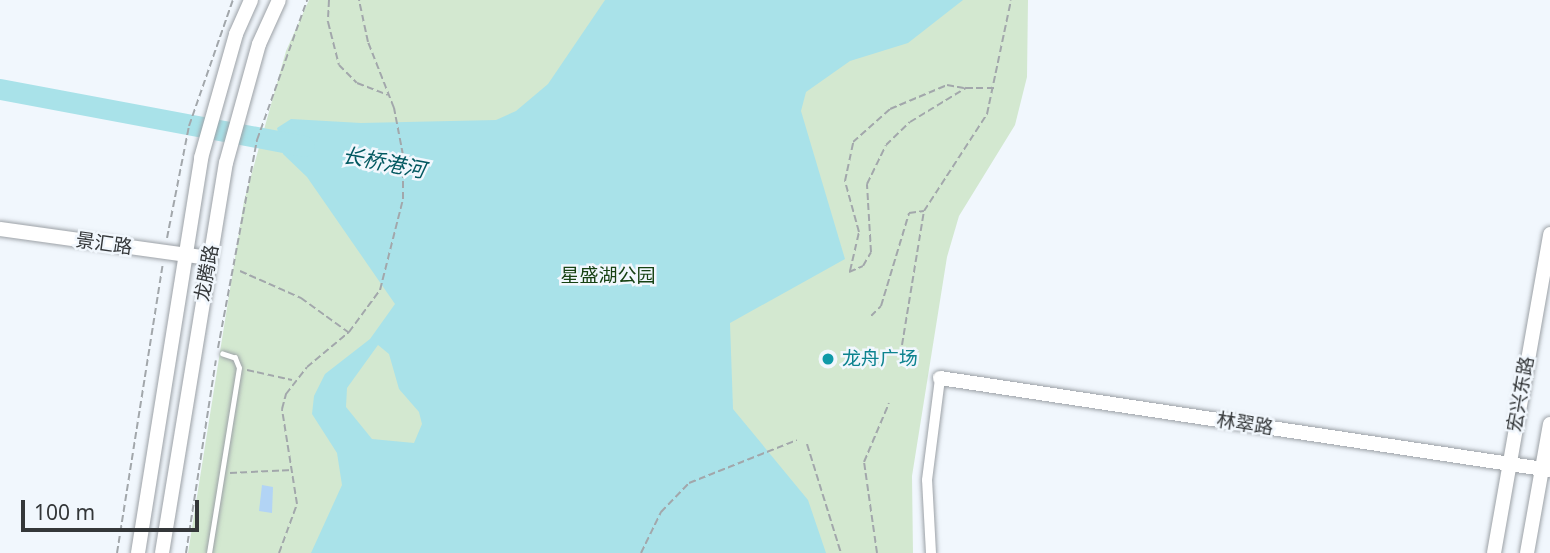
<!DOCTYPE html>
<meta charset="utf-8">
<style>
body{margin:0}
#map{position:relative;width:1550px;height:553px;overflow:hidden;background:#f1f7fd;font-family:"Noto Sans","Noto Sans SC",sans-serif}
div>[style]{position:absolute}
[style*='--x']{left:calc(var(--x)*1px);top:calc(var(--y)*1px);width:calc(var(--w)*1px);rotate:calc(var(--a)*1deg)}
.green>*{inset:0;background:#d3e8d0}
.water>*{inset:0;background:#a9e2e9}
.river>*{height:21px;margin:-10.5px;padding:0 10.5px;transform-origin:10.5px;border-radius:10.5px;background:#a9e2e9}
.building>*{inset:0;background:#b2d4f5}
.path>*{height:2px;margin-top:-1px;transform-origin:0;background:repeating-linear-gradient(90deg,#a2a7ab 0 7px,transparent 0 10.5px)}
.roads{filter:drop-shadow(0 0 2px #9ca1a6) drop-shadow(0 0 2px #9ca1a6)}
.lane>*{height:4.5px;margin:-2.25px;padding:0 2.25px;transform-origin:2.25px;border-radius:2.25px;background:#fff}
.street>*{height:10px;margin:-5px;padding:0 5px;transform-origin:5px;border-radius:5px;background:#fff}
.secondary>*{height:14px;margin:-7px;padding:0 7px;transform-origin:7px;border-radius:7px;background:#fff}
.dots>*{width:19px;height:19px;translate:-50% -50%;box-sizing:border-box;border:4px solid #f1f7fd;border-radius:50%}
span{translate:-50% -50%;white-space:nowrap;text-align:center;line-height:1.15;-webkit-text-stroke:5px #f1f7fd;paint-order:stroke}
.street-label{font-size:19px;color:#343739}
.park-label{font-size:19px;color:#174213}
.culture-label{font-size:19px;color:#0d838f}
.left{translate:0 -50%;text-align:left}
.water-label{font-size:21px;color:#025860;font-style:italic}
.scale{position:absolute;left:21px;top:500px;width:178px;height:32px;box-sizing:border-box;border:4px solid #343739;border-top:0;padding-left:9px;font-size:21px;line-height:24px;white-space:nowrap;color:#343739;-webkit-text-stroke:5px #f1f7fd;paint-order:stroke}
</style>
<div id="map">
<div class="green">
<div style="clip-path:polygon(309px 0,1028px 0,1027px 77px,1015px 125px,959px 216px,947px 257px,912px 476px,913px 553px,188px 553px,244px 201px,286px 51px)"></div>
</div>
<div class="water">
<div style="clip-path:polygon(evenodd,605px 0,963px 0,908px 43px,850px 61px,806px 92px,801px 111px,845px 259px,730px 323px,733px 409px,808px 500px,826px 553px,311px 553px,342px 485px,337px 453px,312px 414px,314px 396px,325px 374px,370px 339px,395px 304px,307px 177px,283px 154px,277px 128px,291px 119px,361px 123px,496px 120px,516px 111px,548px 84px,605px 0,378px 345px,389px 354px,399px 389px,419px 412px,422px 424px,414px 443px,372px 439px,346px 407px,347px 388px,378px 345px)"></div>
</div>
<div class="river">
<div style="--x:0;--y:89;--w:309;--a:10.6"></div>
</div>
<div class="building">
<div style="clip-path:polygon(262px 485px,273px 487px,272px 513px,259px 511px)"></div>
</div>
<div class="path">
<div style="--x:329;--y:0;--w:22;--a:93"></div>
<div style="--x:328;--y:22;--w:44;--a:75.7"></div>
<div style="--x:339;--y:65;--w:25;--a:45"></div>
<div style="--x:357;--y:83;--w:33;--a:21"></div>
<div style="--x:167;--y:238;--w:114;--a:-78.9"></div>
<div style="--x:189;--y:126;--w:133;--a:-70.8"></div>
<div style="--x:240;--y:271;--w:67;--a:23.9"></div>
<div style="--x:301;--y:298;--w:58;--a:35.9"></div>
<div style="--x:850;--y:271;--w:40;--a:-77"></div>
<div style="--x:859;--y:232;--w:53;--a:-105.4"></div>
<div style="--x:845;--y:181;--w:40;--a:-78"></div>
<div style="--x:853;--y:142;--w:50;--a:-41.7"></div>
<div style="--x:890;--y:109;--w:62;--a:-22.8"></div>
<div style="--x:947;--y:85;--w:17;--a:10"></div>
<div style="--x:849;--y:272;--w:15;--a:-23"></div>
<div style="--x:863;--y:266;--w:16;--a:-60"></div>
<div style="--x:871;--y:252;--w:68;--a:-93.4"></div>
<div style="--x:867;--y:184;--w:43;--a:-64"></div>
<div style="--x:886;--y:145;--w:33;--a:-44"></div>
<div style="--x:910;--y:122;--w:66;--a:-31.3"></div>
<div style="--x:966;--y:88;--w:29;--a:0"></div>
<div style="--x:871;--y:316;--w:14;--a:-45"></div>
<div style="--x:881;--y:306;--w:97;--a:-73.2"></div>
<div style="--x:909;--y:213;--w:15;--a:-8"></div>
<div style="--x:902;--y:345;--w:136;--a:-80.7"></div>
<div style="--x:924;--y:211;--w:116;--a:-57"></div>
<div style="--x:987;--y:114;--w:116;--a:-78.1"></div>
<div style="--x:218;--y:348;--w:212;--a:-79.4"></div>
<div style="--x:257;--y:140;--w:149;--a:-70.3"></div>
<div style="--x:247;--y:370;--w:46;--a:12.5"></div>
<div style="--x:807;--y:444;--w:114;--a:72.7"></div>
<div style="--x:230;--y:473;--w:63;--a:-2.7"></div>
<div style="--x:117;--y:553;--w:293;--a:-81"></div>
<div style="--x:186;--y:553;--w:195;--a:-81.2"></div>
<div style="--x:279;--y:553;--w:52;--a:-69.8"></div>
<div style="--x:297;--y:504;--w:96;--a:-99"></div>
<div style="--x:282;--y:409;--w:16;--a:-75"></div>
<div style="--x:286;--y:394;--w:34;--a:-52"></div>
<div style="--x:307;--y:367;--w:55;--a:-39.8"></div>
<div style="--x:349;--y:332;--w:52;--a:-53.6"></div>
<div style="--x:380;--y:290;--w:94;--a:-75.8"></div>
<div style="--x:403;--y:199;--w:44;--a:-90"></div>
<div style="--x:403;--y:155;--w:48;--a:-100.8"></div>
<div style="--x:394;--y:108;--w:71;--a:-111.5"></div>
<div style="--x:368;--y:42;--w:43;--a:-102.1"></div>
<div style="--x:641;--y:553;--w:46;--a:-64"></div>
<div style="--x:661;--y:512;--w:40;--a:-46"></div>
<div style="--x:689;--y:483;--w:116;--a:-21.7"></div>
<div style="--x:877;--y:553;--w:92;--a:-98.1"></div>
<div style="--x:864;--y:462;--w:64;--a:-67"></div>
</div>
<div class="roads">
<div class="lane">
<div style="--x:209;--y:553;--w:187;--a:-80.8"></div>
<div style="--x:239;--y:368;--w:11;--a:-112"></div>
<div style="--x:235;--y:358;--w:13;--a:-162"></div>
</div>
<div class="street">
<div style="--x:931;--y:553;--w:73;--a:-93.1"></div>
<div style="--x:927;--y:480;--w:103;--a:-82.7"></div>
</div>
<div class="secondary">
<div style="--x:0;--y:229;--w:211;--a:7.9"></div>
<div style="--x:940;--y:378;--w:617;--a:8.58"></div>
<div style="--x:138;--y:553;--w:400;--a:-80.9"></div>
<div style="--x:201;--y:158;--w:129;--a:-74.2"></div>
<div style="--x:236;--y:34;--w:37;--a:-66"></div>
<div style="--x:162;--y:553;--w:395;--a:-80.7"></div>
<div style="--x:226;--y:163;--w:123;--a:-74.5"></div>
<div style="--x:259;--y:44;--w:48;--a:-65.6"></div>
<div style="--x:1494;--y:553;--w:324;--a:-80"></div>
<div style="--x:1527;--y:553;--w:131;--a:-79.9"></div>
</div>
</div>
<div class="dots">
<div style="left:828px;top:359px;background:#0f9aa8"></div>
</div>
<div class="street-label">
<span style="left:104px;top:244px;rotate:8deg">景汇路</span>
<span style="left:207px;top:273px;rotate:-80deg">龙腾路</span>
<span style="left:1521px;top:394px;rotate:-80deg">宏兴东路</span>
<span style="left:1245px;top:424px;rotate:9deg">林翠路</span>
</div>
<div class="park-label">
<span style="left:608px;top:276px">星盛湖公园</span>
</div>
<div class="culture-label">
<span class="left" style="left:842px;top:359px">龙舟广场</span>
</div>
<div class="water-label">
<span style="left:384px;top:162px;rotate:11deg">长桥港河</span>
</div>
<div class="scale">100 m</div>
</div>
